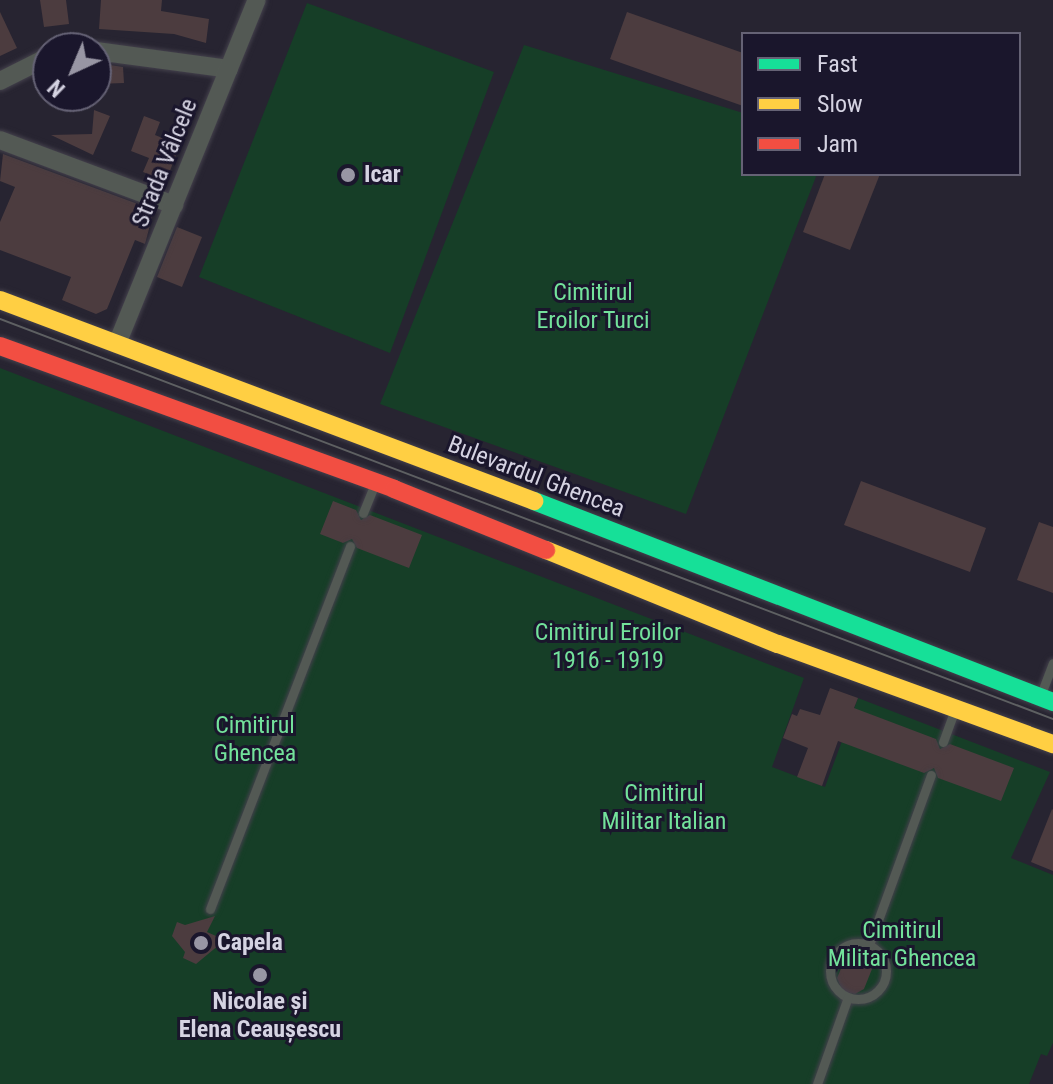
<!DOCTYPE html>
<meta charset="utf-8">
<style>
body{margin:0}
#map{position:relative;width:1053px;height:1084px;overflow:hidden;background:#272431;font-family:"Roboto Condensed",sans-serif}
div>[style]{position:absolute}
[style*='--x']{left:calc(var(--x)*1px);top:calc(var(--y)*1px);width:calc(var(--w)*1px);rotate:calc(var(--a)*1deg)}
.green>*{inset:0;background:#163e27}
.building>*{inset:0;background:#4c3c3f}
.roads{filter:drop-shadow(0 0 2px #44414c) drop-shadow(0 0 2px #44414c)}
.lane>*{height:9px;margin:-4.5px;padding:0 4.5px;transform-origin:4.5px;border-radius:4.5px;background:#535954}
.lane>.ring{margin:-4.5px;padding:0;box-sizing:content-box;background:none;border:9px solid #535954;border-radius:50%}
.street>*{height:18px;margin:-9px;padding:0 9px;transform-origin:9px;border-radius:9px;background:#535954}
.fast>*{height:18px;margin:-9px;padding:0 9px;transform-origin:9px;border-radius:9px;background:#16e098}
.slow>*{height:18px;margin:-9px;padding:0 9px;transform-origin:9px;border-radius:9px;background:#ffcf43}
.jam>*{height:18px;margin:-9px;padding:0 9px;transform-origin:9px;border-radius:9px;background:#f24e42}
.tram>*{height:2px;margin:-1px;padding:0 1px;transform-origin:1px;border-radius:1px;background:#5e6062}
.dots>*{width:22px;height:22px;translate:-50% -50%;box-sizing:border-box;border:4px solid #1a162c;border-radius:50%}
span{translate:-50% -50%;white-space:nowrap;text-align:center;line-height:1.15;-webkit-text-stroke:6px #1a162c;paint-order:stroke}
.street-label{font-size:24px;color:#d5d3e2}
.poi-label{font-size:24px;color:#d5d3e2;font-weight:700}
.left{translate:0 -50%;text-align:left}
.park-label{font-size:24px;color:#73e29b}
.legend{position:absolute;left:741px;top:32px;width:280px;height:144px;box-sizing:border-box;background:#1a162c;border:2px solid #656275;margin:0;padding:10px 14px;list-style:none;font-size:24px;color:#d5d3e2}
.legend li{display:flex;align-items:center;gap:16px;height:40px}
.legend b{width:40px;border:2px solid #656275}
.north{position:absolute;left:32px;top:32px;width:80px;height:80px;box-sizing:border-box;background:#1a162c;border:2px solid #656275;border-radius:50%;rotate:224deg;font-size:22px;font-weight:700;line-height:32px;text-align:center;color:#d5d3e2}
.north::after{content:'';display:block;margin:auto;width:28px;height:36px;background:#9896a4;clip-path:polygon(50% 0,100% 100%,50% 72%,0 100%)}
</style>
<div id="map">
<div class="green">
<div style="clip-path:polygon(307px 3px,494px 72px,390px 353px,199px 277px)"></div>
<div style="clip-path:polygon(524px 45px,743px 113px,743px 174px,817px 174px,686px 514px,380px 404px)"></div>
<div style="clip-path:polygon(0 368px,804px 678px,772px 767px,825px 787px,858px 698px,1050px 772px,1011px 858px,1053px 875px,1053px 1043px,1047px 1056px,1041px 1054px,1029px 1084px,0 1084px)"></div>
</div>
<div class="building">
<div style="clip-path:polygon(40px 0,66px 0,69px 24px,44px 27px)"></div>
<div style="clip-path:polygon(101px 0,162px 0,161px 11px,209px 19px,206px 43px,174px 34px,99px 29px)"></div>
<div style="clip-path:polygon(0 12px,17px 48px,0 56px)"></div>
<div style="clip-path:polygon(627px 12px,743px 53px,743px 106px,610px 59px)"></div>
<div style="clip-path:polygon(97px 63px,123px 67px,124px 83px,96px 84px)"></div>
<div style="clip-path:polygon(94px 110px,110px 116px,93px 155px,51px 135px,92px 134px)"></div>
<div style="clip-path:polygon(144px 116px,160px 122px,155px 135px,180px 145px,166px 181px,143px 172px,149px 158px,131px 151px)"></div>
<div style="clip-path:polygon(3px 154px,154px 210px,145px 244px,135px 240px,107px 309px,96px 314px,62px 300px,71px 277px,0 250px,0 222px,15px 187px,0 181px)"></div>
<div style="clip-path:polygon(825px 174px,880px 174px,850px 250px,803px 232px)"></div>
<div style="clip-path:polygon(177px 227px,202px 237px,182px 287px,157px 277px)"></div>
<div style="clip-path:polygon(861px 481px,986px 528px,970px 572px,844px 525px)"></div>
<div style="clip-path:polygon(333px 501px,356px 510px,361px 520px,370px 515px,422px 535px,409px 568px,357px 548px,352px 539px,343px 543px,320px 534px)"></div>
<div style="clip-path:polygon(1039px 522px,1053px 527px,1053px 593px,1017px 580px)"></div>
<div style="clip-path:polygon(830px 688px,858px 698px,854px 708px,936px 739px,940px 749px,950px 744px,1014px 768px,1001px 801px,938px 778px,934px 768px,924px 773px,838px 741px,822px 786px,797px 777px,808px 748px,783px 738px,792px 714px,797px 716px,800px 709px,820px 715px)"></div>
<div style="clip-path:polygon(1052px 809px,1053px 810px,1053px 871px,1031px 862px)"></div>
<div style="clip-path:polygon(215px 916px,207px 932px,225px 940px,196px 964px,183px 958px,185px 952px,172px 936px,177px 922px,185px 925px)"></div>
<div style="clip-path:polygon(860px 952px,872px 969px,864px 989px,855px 994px,843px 992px,837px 978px,845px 959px)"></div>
</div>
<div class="roads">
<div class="lane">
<div style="--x:363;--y:513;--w:32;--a:-68"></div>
<div style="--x:1041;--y:694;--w:33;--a:-69"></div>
<div style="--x:943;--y:742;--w:33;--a:-70"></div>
<div style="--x:210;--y:909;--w:389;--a:-68.9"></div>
<div class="ring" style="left:830px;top:943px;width:47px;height:47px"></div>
<div style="--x:869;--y:945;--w:181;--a:-70"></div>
<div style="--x:817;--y:1084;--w:92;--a:-70.4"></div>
</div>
<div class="street">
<div style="--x:96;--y:51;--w:134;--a:7.7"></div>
<div style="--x:0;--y:81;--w:54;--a:-26.6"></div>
<div style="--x:0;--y:140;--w:186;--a:20.5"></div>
<div style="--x:117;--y:344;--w:371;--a:-67.9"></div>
</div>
<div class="fast">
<div style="--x:534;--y:501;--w:557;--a:21.17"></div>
</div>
<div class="slow">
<div style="--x:0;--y:300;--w:571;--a:20.63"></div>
<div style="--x:546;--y:550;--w:250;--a:22.1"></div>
<div style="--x:778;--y:644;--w:293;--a:20"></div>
</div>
<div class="jam">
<div style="--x:0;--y:346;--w:419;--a:19.9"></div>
<div style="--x:394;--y:489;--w:164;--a:21.9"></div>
</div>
</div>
<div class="tram">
<div style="--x:0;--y:319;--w:1126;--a:20.8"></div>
</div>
<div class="dots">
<div style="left:348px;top:175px;background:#9896a4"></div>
<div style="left:201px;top:943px;background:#9896a4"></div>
<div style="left:260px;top:975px;background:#9896a4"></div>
</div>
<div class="street-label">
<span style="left:165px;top:163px;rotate:-68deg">Strada Vâlcele</span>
<span style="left:536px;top:477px;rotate:21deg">Bulevardul Ghencea</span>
</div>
<div class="poi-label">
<span class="left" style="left:364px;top:175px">Icar</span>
<span class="left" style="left:217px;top:943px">Capela</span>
<span style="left:260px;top:1016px">Nicolae și<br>Elena Ceaușescu</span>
</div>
<div class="park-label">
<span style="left:593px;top:307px">Cimitirul<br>Eroilor Turci</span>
<span style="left:608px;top:647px">Cimitirul Eroilor<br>1916 - 1919</span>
<span style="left:255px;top:740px">Cimitirul<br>Ghencea</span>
<span style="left:664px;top:808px">Cimitirul<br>Militar Italian</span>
<span style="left:902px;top:945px">Cimitirul<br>Militar Ghencea</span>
</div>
<ul class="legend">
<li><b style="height:10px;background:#16e098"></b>Fast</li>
<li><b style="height:10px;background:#ffcf43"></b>Slow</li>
<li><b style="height:10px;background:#f24e42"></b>Jam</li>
</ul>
<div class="north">N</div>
</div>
